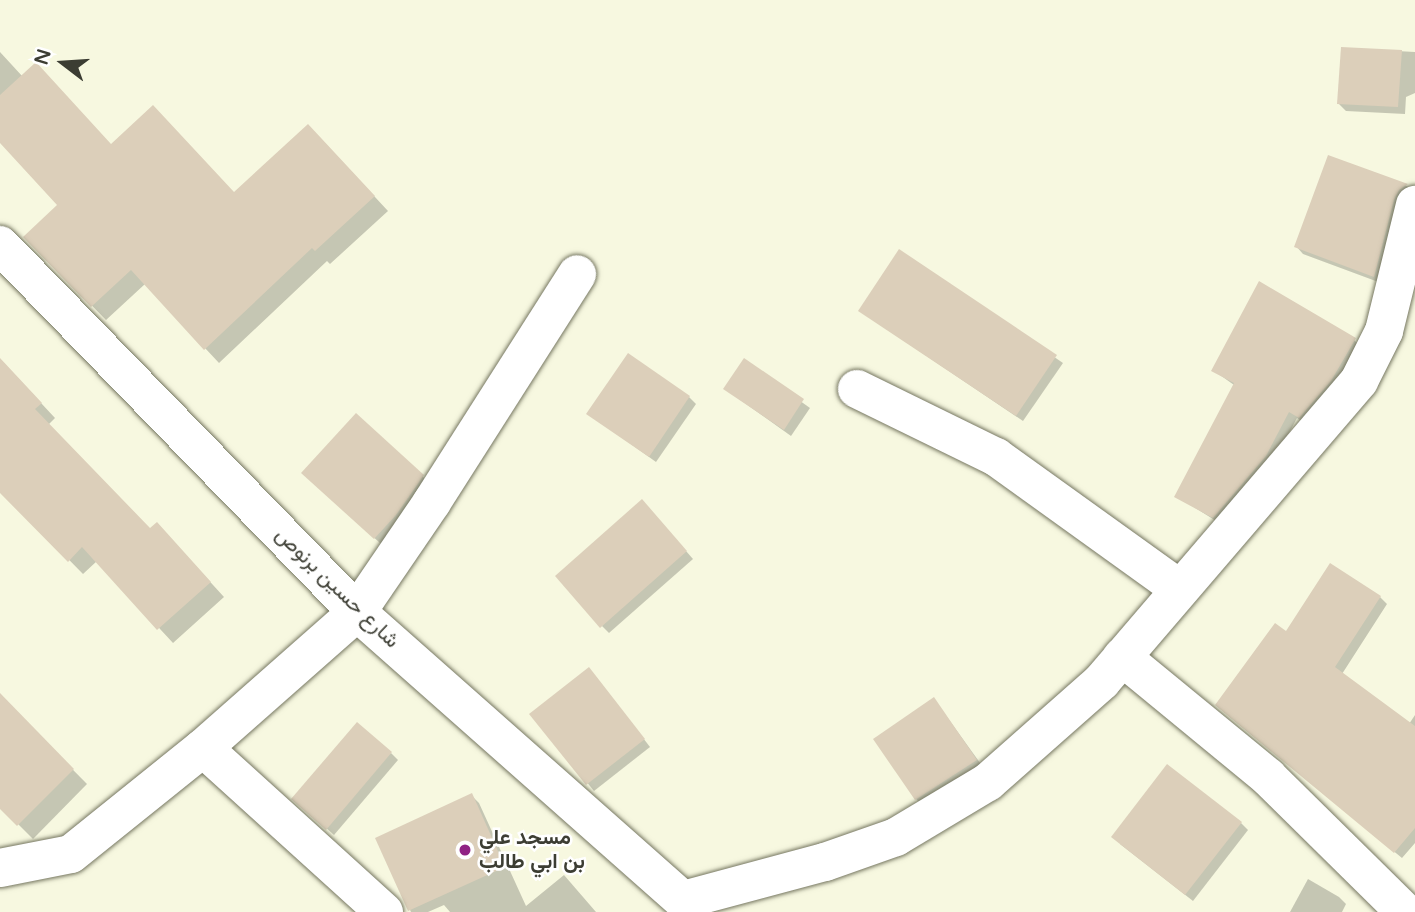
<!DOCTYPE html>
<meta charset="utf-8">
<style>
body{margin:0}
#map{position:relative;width:1415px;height:912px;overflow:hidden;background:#f7f8e0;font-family:"Varela Round",Vazirmatn,sans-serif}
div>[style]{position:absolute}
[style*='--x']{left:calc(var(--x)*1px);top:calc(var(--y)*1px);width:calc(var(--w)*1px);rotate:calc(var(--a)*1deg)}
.shadow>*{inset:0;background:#0003}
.building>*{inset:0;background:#dccfba}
.roads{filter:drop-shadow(0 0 2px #767761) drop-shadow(0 0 2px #767761)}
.street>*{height:38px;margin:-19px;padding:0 19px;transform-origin:19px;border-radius:19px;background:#fff}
.dots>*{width:19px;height:19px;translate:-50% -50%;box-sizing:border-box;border:4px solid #fff;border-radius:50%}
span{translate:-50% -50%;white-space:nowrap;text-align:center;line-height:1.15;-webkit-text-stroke:5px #fff;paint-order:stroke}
.street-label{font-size:21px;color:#3c3d33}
.poi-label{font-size:21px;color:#3c3d33;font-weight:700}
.left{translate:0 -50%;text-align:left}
.north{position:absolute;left:28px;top:28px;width:70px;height:70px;-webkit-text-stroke:5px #fff;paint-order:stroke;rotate:287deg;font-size:19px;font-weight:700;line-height:28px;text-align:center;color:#3c3d33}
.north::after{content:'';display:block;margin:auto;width:24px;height:32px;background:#3c3d33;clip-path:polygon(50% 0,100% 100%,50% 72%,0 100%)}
</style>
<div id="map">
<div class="shadow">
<div style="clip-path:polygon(1342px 48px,1415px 52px,1415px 93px,1406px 97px,1405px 114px,1346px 111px,1339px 104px)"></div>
<div style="clip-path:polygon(0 52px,23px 77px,111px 146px,234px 194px,322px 140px,388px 211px,330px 264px,327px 261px,219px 363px,145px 284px,106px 320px,25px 237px,59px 205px,0 140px)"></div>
<div style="clip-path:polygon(1329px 157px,1407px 186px,1414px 192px,1381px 283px,1303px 254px,1296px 246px)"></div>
<div style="clip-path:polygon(900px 252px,1063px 363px,1023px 421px,860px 311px)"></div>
<div style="clip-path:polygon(1354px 340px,1361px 347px,1306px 424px,1297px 418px,1273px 463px,1221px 524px,1176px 496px,1234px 385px,1213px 370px)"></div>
<div style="clip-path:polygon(0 359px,55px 418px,48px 425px,151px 530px,171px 539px,224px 597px,173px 643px,97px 561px,83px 574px,18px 508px,0 475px)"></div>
<div style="clip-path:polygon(744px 361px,810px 408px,791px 436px,725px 389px)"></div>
<div style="clip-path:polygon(689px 397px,696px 404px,656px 462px,589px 414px)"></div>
<div style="clip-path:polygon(422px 476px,437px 490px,390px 552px,318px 487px)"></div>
<div style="clip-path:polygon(649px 509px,693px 559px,609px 633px,602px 626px)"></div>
<div style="clip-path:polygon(1380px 597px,1387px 604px,1342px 674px,1409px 724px,1415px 715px,1415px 843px,1402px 858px,1224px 712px,1286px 634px)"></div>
<div style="clip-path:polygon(596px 677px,650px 747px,594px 791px,532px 715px)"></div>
<div style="clip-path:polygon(934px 699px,983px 767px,923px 806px,916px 799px)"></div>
<div style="clip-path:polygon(5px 701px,87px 784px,33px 839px,0 806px,0 706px)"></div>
<div style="clip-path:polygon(391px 753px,398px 760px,334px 835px,301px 805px)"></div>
<div style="clip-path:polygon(472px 796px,479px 803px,526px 906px,564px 875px,596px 912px,450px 912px,444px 905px,428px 912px,411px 912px,377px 839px)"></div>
<div style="clip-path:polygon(1241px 823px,1248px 830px,1193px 901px,1120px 844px)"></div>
<div style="clip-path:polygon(1308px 879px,1339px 897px,1346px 904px,1342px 912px,1290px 912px)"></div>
</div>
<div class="building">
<div style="clip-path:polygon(1341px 47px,1402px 50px,1398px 107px,1337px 104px)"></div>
<div style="clip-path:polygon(36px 62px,111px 144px,153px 105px,234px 192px,308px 124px,375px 196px,315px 251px,312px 248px,204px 350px,131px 270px,91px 307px,23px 237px,57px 205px,0 143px,0 95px)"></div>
<div style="clip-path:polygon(1328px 155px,1408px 184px,1399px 190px,1394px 200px,1374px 277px,1294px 247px)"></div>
<div style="clip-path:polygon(899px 249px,1057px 355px,1016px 416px,858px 311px)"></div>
<div style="clip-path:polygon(1259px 281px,1356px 338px,1331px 381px,1299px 418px,1289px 412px,1266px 456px,1213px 518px,1174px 497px,1234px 383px,1211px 371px)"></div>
<div style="clip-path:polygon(628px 353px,690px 396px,649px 457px,586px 414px)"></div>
<div style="clip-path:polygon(0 358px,42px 403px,35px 409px,150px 528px,157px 522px,211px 582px,157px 630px,82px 547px,68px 562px,0 493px)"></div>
<div style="clip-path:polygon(744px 358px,804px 399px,784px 430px,723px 389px)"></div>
<div style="clip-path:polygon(356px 413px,424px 475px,396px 515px,374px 539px,301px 473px)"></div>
<div style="clip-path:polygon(642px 499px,687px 551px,600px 628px,555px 576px)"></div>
<div style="clip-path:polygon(1330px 563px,1381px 596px,1335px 667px,1415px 726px,1415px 828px,1394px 853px,1215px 705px,1275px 623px,1286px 631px)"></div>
<div style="clip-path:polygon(589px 667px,645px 739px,586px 785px,529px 714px)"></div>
<div style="clip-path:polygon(0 693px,74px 769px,17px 826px,0 809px)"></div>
<div style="clip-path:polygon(934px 697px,977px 760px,915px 800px,873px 739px)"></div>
<div style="clip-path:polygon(357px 722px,392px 752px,326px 830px,291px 799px)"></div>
<div style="clip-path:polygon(1167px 764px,1242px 822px,1185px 895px,1111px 837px)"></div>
<div style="clip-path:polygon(472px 793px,505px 867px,408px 911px,375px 838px)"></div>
</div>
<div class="roads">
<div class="street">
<div style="--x:0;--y:245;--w:512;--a:45.79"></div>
<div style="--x:357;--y:612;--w:435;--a:41.5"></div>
<div style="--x:683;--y:900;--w:15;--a:53"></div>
<div style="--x:857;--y:389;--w:155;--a:26.1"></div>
<div style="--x:996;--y:457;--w:226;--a:35.7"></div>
<div style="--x:1122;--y:657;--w:189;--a:39.4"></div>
<div style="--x:1268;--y:777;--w:192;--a:44.6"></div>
<div style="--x:0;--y:868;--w:72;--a:-11.2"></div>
<div style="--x:71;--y:854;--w:169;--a:-38.8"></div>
<div style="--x:683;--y:900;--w:147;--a:-15"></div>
<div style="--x:825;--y:862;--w:75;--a:-19.4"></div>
<div style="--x:896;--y:837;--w:107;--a:-30.9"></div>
<div style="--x:988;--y:782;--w:152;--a:-41.5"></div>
<div style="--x:1102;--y:681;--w:395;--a:-49.4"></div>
<div style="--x:1359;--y:381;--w:56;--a:-63.4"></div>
<div style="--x:1384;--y:331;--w:130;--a:-76.2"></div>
<div style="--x:384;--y:912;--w:244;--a:-137.8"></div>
<div style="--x:203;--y:748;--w:205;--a:-41.4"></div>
<div style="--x:357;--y:612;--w:133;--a:-55.7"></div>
<div style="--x:432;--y:502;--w:270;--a:-57.5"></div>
</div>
</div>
<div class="dots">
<div style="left:465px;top:850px;background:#902284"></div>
</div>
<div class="street-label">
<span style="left:337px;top:588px;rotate:44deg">شارع حسين برنوص</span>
</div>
<div class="poi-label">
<span class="left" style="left:479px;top:850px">مسجد علي<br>بن ابي طالب</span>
</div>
<div class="north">N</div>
</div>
